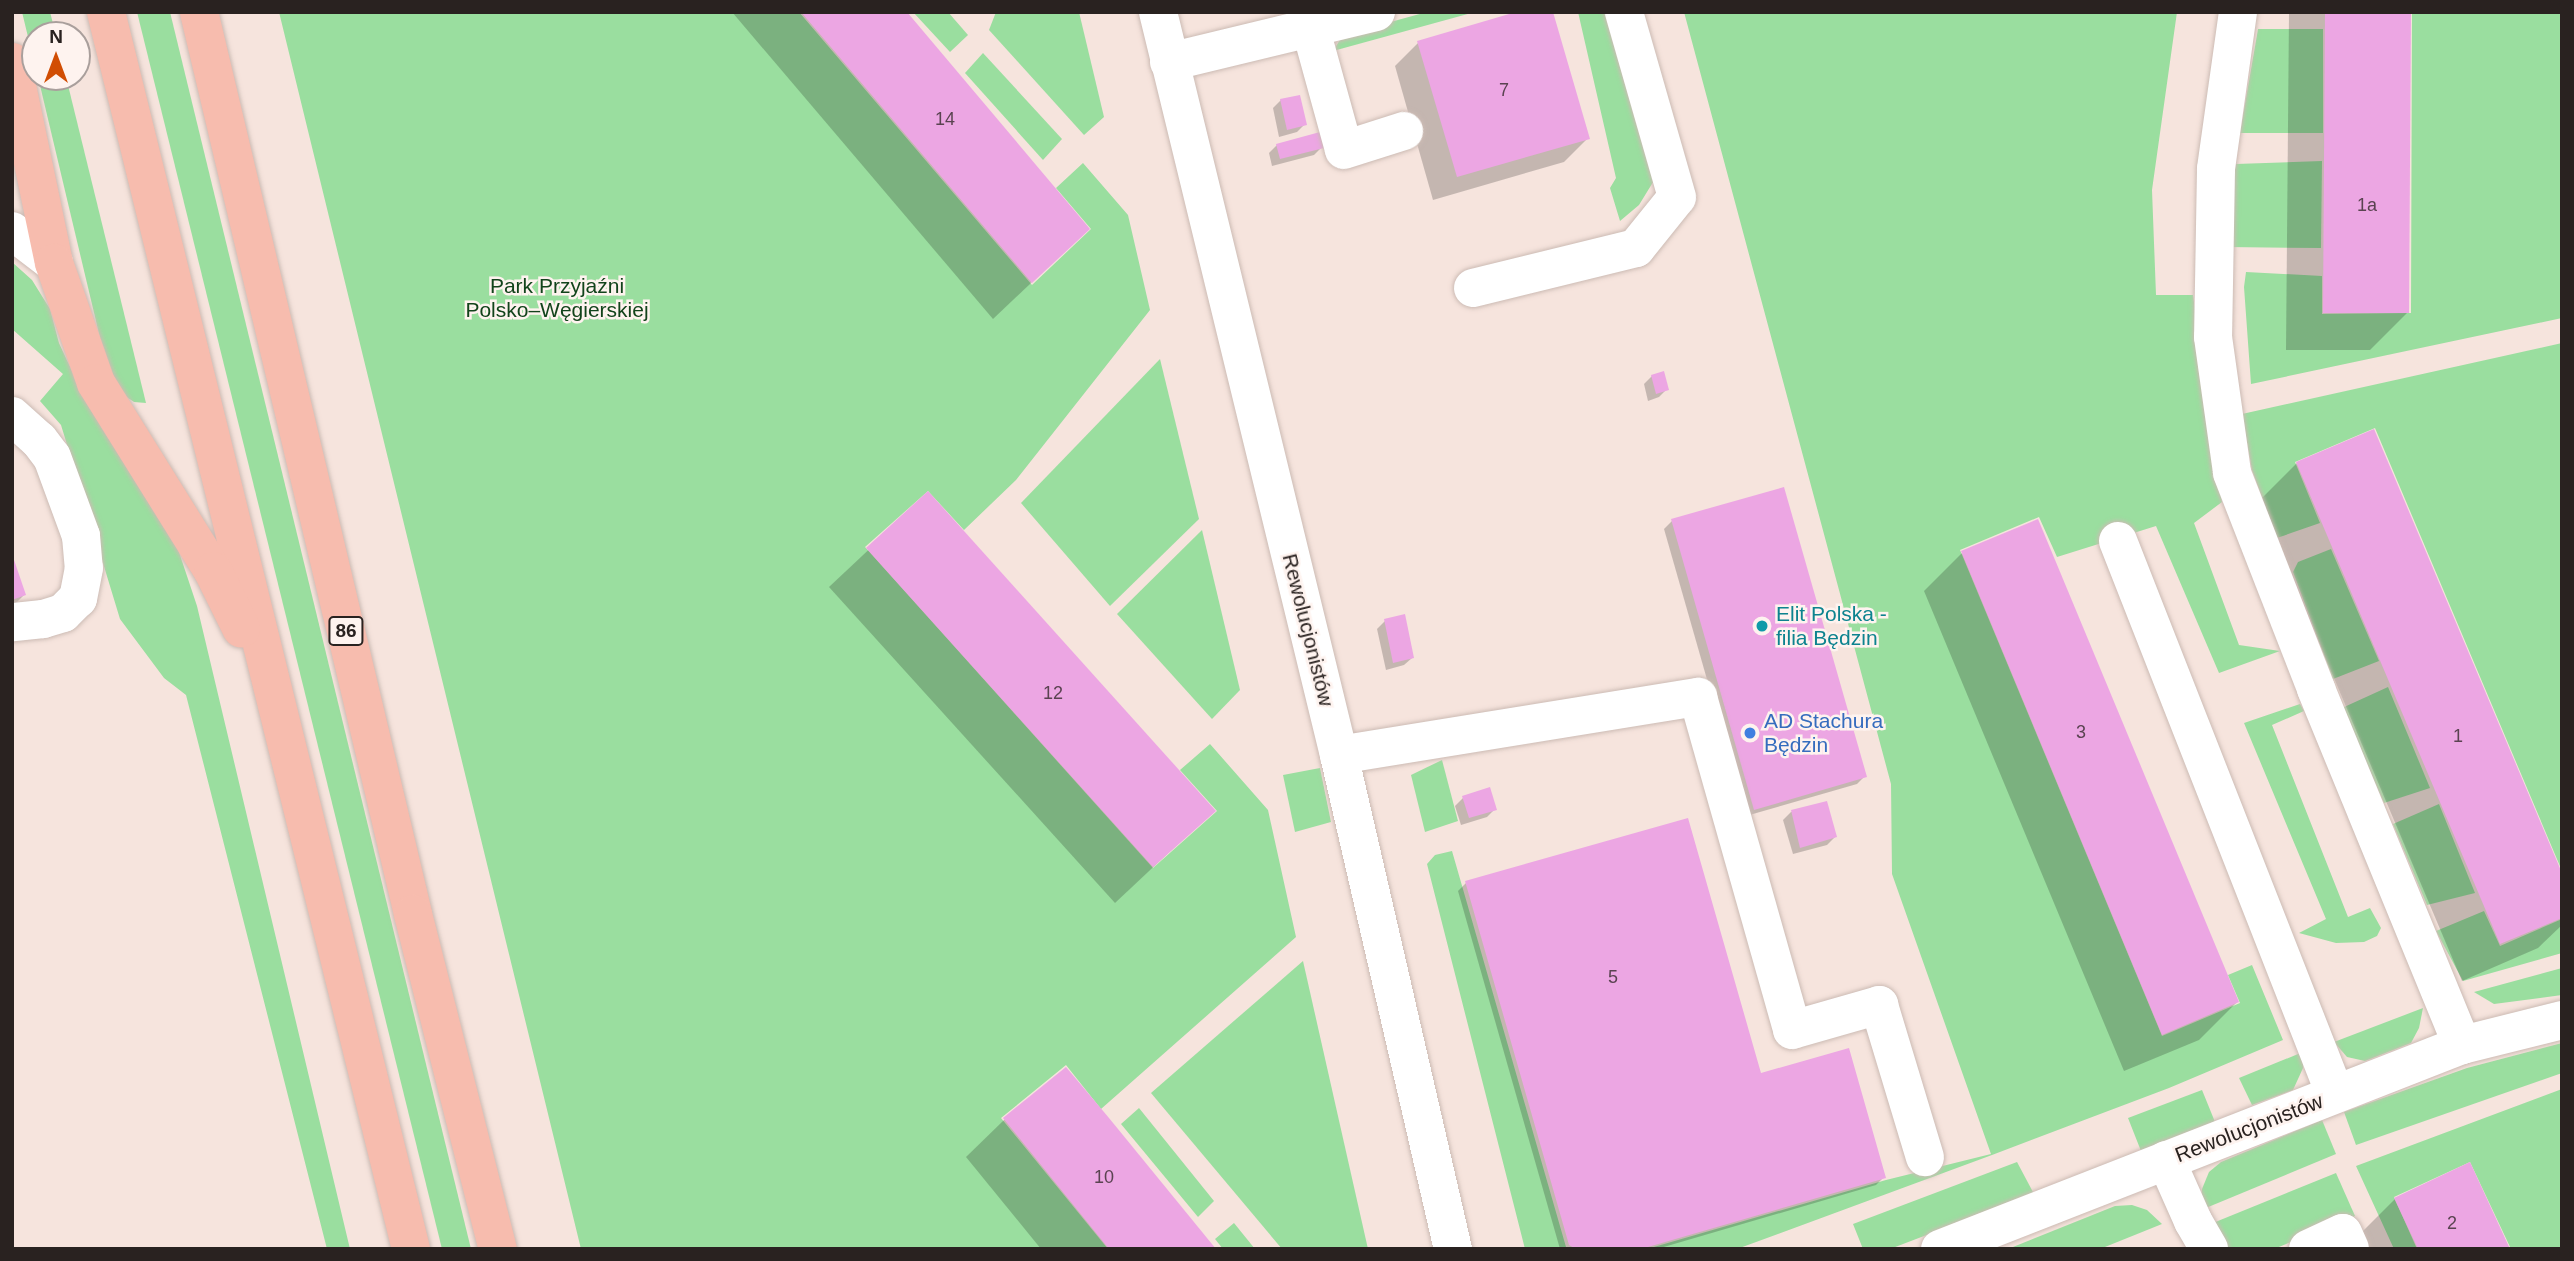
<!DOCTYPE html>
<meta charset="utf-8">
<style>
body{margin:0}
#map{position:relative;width:2574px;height:1261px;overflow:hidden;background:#f6e4dd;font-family:Helvetica,sans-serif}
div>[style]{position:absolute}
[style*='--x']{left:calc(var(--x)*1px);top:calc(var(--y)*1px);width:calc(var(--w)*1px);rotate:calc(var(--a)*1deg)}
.green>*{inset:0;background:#9ade9f}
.shadow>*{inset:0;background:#0003}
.building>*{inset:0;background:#eca6e3}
.roads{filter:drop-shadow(0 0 2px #ccbbb4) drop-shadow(0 0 2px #ccbbb4)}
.minor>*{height:38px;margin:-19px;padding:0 19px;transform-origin:19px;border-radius:19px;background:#fff}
.major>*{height:38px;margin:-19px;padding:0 19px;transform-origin:19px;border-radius:19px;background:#f7bcae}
.dots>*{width:19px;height:19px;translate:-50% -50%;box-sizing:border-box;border:4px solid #fef3ef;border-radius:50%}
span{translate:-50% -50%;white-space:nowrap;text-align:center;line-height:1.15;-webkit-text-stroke:5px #fef3ef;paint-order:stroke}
.number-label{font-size:18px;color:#5a4351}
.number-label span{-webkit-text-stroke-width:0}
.shield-label span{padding:2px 5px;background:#fef3ef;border:2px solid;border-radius:5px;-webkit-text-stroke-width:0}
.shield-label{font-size:19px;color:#292220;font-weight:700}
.park-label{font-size:21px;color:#12441b}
.culture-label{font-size:21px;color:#0d838f}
.left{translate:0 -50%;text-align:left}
.street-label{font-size:21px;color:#292220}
.shop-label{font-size:21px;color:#366cbe}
.frame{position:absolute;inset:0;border:14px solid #292220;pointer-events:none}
.north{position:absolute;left:21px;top:21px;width:70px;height:70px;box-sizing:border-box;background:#fef3ef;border:2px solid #a99f9c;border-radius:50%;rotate:0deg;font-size:19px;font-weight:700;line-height:28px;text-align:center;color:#292220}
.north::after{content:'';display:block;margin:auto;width:24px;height:32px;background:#d14d03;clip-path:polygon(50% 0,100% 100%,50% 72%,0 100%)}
</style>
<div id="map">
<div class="green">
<div style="clip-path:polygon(22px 12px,50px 12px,56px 35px,35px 35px,35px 66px)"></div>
<div style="clip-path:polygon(137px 12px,170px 12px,471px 1249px,442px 1249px)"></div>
<div style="clip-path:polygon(279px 12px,799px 12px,1032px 285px,1091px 229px,1056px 188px,1083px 163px,1128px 215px,1150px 310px,1016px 480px,964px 530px,928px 491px,865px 547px,1153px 868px,1217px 811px,1180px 770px,1210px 744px,1268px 810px,1296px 937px,1101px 1109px,1066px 1065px,1001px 1118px,1108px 1249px,581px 1249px)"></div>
<div style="clip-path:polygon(913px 12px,948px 12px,968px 35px,950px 52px)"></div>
<div style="clip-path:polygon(996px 12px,1079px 12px,1104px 117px,1084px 135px,989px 30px)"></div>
<div style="clip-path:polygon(1427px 12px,1475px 12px,1333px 51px,1343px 35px)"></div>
<div style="clip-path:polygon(1578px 12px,1607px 12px,1658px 174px,1639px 205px,1620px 221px,1610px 188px,1616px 178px)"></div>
<div style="clip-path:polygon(1684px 12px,2177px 12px,2152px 190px,2156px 295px,2193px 295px,2222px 502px,2194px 523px,2239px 645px,2280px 651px,2219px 673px,2156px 526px,2057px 557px,2039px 517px,1960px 550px,2162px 1036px,2240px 1003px,2228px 975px,2252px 965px,2283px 1040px,2169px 1088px,1992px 1155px,1737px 1249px,1647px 1249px,1886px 1180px,1991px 1154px,1892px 874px,1891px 784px)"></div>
<div style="clip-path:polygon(2412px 12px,2562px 12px,2562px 318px,2251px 384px,2244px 287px,2246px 272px,2322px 276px,2322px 314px,2411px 313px)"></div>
<div style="clip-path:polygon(2258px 29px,2323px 29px,2323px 133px,2240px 133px)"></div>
<div style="clip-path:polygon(983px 53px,1062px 139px,1043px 160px,965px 73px)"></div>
<div style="clip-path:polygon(38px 77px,66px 77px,146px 403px,134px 402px,122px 394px,105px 359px)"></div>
<div style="clip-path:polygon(2322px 161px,2321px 248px,2227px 247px,2227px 218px,2236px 164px)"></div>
<div style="clip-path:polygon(12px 262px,32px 280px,50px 309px,59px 343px,83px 395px,172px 531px,197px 606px,350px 1249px,327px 1249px,186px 695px,164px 678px,120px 619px,61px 425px,40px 401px,63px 374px,12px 329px)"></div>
<div style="clip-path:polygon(2562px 343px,2562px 871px,2375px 428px,2295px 462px,2320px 523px,2277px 538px,2252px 470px,2242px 414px)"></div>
<div style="clip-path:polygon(1160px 359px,1199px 519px,1110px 606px,1021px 503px)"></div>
<div style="clip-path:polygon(1202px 530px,1240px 690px,1212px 719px,1117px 614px)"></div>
<div style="clip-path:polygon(2331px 549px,2379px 661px,2333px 679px,2293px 572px,2298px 562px)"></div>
<div style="clip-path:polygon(2388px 687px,2430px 788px,2384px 803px,2342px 708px)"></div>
<div style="clip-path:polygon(2300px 704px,2304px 711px,2272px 725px,2348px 917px,2370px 908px,2381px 928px,2377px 936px,2364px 942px,2336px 943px,2299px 933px,2326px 919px,2244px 723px)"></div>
<div style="clip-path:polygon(1442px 760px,1458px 821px,1425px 832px,1411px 775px)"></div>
<div style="clip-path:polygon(1320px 768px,1331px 822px,1295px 832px,1283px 775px)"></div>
<div style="clip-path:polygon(2439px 804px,2475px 893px,2427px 905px,2393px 824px)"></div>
<div style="clip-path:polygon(1452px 851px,1566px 1247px,1570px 1249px,1525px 1249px,1427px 864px,1435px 855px)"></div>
<div style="clip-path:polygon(2484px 911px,2500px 946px,2562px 919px,2562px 953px,2463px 981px,2436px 931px)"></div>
<div style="clip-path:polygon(1303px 961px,1368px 1249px,1282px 1249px,1151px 1093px)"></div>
<div style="clip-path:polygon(2562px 968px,2562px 995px,2494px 1004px,2474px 992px)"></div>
<div style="clip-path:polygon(2423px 1008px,2419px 1028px,2411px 1043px,2365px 1061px,2347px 1057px,2334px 1042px)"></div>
<div style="clip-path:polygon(2562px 1043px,2562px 1073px,2356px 1145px,2344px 1112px,2467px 1068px)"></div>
<div style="clip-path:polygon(2303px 1052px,2303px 1068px,2293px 1090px,2252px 1105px,2239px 1078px)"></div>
<div style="clip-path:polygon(2562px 1089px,2562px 1249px,2511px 1249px,2470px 1162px,2394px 1197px,2417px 1249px,2394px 1249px,2356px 1166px)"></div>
<div style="clip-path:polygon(2202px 1090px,2215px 1122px,2141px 1151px,2128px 1118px)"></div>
<div style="clip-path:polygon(1139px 1108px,1214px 1201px,1198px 1217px,1121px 1124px)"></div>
<div style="clip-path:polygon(2322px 1120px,2336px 1154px,2201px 1210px,2202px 1189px,2209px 1172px,2221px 1162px)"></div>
<div style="clip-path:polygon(2017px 1162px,2034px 1194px,1890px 1249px,1863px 1249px,1853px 1224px)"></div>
<div style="clip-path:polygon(2336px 1173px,2355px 1216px,2274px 1249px,2225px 1249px,2208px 1225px)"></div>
<div style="clip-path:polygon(2132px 1205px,2147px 1210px,2162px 1224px,2100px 1249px,2008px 1249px,2115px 1206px)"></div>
<div style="clip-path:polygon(1234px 1223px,1255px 1249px,1223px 1249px,1215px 1239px)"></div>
</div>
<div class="shadow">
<div style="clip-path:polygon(732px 12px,906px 12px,1088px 229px,993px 319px)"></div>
<div style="clip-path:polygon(2289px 12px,2409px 12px,2408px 312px,2370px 350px,2286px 350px)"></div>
<div style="clip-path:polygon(1418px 43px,1588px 138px,1564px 162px,1433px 200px,1395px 66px)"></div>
<div style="clip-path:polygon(1281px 100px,1305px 124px,1297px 132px,1279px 137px,1273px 108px)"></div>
<div style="clip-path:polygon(1277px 145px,1322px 147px,1314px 155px,1272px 166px,1269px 153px)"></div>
<div style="clip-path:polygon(1652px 376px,1667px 389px,1659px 397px,1648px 401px,1644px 384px)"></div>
<div style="clip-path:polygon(2297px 463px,2562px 878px,2562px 925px,2538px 948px,2462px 981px,2259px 501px)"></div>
<div style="clip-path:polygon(928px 494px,1213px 811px,1115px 903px,829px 587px)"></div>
<div style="clip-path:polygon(1672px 521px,1865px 776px,1857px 784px,1746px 816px,1664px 529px)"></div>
<div style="clip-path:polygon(1962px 553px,2237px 1002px,2199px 1040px,2124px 1071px,1924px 591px)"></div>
<div style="clip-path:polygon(12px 558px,24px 595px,12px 607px)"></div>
<div style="clip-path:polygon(1385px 621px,1412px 658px,1404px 665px,1386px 670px,1377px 629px)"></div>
<div style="clip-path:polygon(1463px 798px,1495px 809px,1487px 817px,1461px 825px,1455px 806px)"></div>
<div style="clip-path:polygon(1826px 803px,1835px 837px,1827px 845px,1793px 854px,1783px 820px,1791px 812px)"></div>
<div style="clip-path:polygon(1466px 883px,1760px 1075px,1884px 1177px,1876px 1185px,1657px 1249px,1560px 1249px,1458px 891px)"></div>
<div style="clip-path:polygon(1065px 1069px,1215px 1249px,1041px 1249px,966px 1157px,1004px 1120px)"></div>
<div style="clip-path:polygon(2395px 1199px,2508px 1249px,2363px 1249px,2357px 1237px)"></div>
</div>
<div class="building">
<div style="clip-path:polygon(801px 12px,907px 12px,1090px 229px,1032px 283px)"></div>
<div style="clip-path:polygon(1516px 12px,1553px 12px,1590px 139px,1457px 177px,1417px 41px)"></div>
<div style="clip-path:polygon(2325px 12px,2411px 12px,2409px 313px,2323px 313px)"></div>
<div style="clip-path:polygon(1300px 95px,1307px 125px,1287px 130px,1280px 99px)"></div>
<div style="clip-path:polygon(1320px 132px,1324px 148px,1280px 159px,1276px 144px)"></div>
<div style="clip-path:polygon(1664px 371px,1669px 390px,1656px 394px,1651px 375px)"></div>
<div style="clip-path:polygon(2374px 429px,2562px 873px,2562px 918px,2500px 944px,2296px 462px)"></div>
<div style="clip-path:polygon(1784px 487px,1867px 777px,1754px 810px,1671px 519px)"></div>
<div style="clip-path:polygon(928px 491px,1216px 811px,1153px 867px,866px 548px)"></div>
<div style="clip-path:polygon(2038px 519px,2239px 1002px,2162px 1035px,1961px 551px)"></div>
<div style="clip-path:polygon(12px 554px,26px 595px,12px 600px)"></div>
<div style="clip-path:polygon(1405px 614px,1414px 658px,1393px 663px,1384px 619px)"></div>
<div style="clip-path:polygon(1490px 787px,1497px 810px,1469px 818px,1462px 796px)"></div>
<div style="clip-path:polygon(1827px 801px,1837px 837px,1800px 848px,1791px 810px)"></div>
<div style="clip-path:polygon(1688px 818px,1761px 1073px,1849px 1048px,1886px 1178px,1641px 1249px,1576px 1249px,1569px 1245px,1465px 881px)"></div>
<div style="clip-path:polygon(1066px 1067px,1109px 1118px,1216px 1249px,1109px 1249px,1003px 1118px)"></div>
<div style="clip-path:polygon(2470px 1162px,2510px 1249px,2418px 1249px,2394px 1198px)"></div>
</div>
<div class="roads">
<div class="minor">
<div style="--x:1158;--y:12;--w:765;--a:76.31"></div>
<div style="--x:1339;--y:755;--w:507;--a:77.01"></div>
<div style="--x:2238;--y:12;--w:159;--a:98"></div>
<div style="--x:2216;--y:169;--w:168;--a:91"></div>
<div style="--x:2213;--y:337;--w:137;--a:82"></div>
<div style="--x:2232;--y:473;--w:232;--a:68.7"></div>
<div style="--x:2316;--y:689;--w:385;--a:67.7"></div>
<div style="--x:1311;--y:30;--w:124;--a:74.6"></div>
<div style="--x:1344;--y:150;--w:63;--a:-17.6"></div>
<div style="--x:1169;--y:62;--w:213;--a:-13.6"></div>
<div style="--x:12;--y:231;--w:53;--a:37.3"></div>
<div style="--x:1473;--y:288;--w:168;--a:-13.8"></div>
<div style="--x:1636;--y:248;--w:65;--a:-51.2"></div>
<div style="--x:1677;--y:197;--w:192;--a:-106"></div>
<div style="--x:12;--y:416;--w:36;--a:42"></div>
<div style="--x:39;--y:440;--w:21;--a:53"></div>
<div style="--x:52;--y:457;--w:84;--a:69.8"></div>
<div style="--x:81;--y:536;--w:32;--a:85"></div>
<div style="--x:84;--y:568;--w:31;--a:101"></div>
<div style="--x:78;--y:598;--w:21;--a:135"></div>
<div style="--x:63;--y:613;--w:21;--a:163"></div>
<div style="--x:43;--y:619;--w:31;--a:174"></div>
<div style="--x:2118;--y:541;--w:594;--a:68.57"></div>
<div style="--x:1339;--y:755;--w:364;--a:-9.2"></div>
<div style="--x:1698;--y:697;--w:346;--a:74.2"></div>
<div style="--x:1792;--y:1030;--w:91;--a:-16"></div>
<div style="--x:1879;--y:1005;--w:159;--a:73.2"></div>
<div style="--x:2166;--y:1160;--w:67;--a:66.1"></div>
<div style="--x:2193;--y:1221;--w:32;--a:60"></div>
<div style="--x:1940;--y:1249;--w:560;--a:-21.35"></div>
<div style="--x:2462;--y:1045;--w:103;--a:-14"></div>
<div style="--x:2308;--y:1249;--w:38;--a:-25"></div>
<div style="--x:2343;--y:1233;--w:17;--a:66"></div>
</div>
<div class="major">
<div style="--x:106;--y:12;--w:1274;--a:76.15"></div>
<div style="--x:199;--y:12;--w:927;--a:76.65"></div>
<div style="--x:413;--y:914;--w:346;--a:75.8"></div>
<div style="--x:12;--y:62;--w:205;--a:78.2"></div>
<div style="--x:54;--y:263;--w:127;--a:70.7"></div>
<div style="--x:96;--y:383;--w:221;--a:58.1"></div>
<div style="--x:213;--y:571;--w:64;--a:63.8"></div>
</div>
</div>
<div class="dots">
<div style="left:1762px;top:626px;background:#0f9aa8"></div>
<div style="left:1750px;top:733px;background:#3f7fe0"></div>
</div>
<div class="number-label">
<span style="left:1504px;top:90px">7</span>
<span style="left:945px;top:119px">14</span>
<span style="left:2367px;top:205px">1a</span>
<span style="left:1053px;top:693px">12</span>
<span style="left:2081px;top:732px">3</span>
<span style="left:2458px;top:736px">1</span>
<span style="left:1613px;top:977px">5</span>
<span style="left:1104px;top:1177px">10</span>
<span style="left:2452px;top:1223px">2</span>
</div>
<div class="shield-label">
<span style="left:346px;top:631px">86</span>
</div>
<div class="park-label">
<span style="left:557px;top:298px">Park Przyjaźni<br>Polsko–Węgierskiej</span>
</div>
<div class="culture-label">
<span class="left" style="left:1776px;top:626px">Elit Polska -<br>filia Będzin</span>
</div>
<div class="street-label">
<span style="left:1308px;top:630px;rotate:76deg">Rewolucjonistów</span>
<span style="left:2249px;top:1128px;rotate:-21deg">Rewolucjonistów</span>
</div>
<div class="shop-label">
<span class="left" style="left:1764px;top:733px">AD Stachura<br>Będzin</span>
</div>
<div class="frame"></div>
<div class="north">N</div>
</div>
